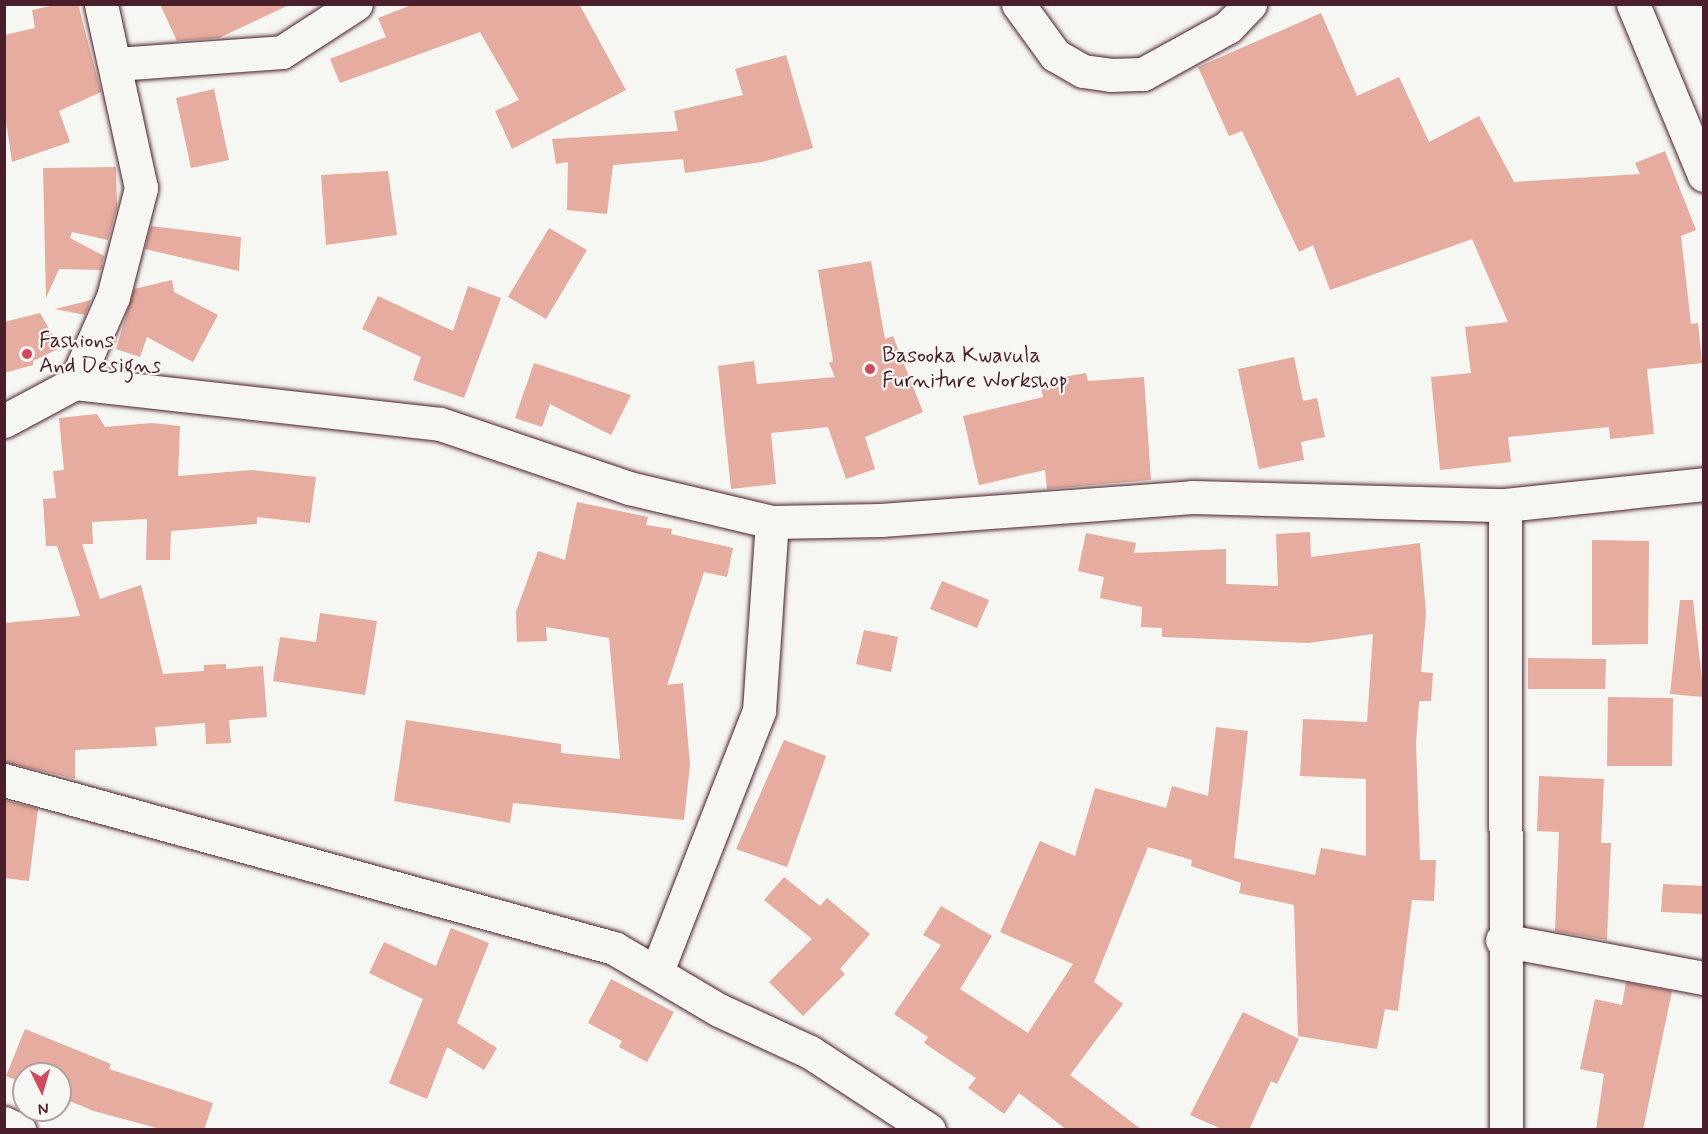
<!DOCTYPE html>
<style>
body{margin:0}
#map{position:relative;width:1708px;height:1134px;overflow:hidden;background:#f6f6f2;font-family:Mynerve,sans-serif}
div>[style]{position:absolute}
[style*='--x']{left:calc(var(--x)*1px);top:calc(var(--y)*1px);width:calc(var(--w)*1px);rotate:calc(var(--a)*1deg)}
.building>*{inset:0;background:#e5ac9f}
.roads{filter:drop-shadow(0 0 2px #4a1f2b) drop-shadow(0 0 2px #4a1f2b)}
.minor>*{height:33px;margin:-16.5px;padding:0 16.5px;transform-origin:16.5px;border-radius:16.5px;background:#f6f6f2}
.dots>*{width:16px;height:16px;translate:-50% -50%;box-sizing:border-box;border:3px solid #f6f6f2;border-radius:50%}
span{translate:-50% -50%;white-space:nowrap;text-align:center;line-height:1.15;-webkit-text-stroke:4.5px #f6f6f2;paint-order:stroke}
.poi-label{font-size:22px;color:#4a1f2b}
.left{translate:0 -50%;text-align:left}
.frame{position:absolute;inset:0;border:6px solid #4a1f2b;pointer-events:none}
.north{position:absolute;left:12px;top:1062px;width:60px;height:60px;box-sizing:border-box;background:#f6f6f2;border:2px solid #b1a0a2;border-radius:50%;rotate:175deg;font-size:16px;font-weight:700;line-height:24px;text-align:center;color:#4a1f2b}
.north::after{content:'';display:block;margin:auto;width:21px;height:27px;background:#d1495b;clip-path:polygon(50% 0,100% 100%,50% 72%,0 100%)}
</style>
<div id="map">
<div class="building">
<div style="clip-path:polygon(59px 4px,78px 4px,101px 92px,59px 111px,70px 142px,12px 162px,4px 108px,4px 35px,35px 28px,32px 10px)"></div>
<div style="clip-path:polygon(160px 4px,291px 4px,219px 38px,177px 41px)"></div>
<div style="clip-path:polygon(414px 4px,579px 4px,626px 90px,512px 149px,495px 111px,519px 100px,480px 32px,340px 83px,330px 59px,386px 37px,378px 18px)"></div>
<div style="clip-path:polygon(1321px 13px,1357px 96px,1399px 77px,1429px 142px,1479px 116px,1514px 182px,1640px 174px,1635px 163px,1665px 151px,1696px 230px,1681px 236px,1691px 324px,1698px 323px,1702px 363px,1647px 369px,1654px 434px,1610px 439px,1609px 427px,1508px 437px,1511px 462px,1440px 470px,1431px 377px,1471px 373px,1465px 327px,1508px 322px,1472px 239px,1330px 290px,1313px 245px,1299px 252px,1242px 131px,1229px 136px,1198px 67px)"></div>
<div style="clip-path:polygon(786px 55px,813px 148px,762px 162px,685px 173px,683px 159px,613px 165px,607px 214px,567px 210px,568px 162px,556px 164px,552px 139px,678px 131px,674px 111px,743px 95px,735px 69px)"></div>
<div style="clip-path:polygon(214px 89px,229px 160px,191px 168px,176px 98px)"></div>
<div style="clip-path:polygon(116px 167px,117px 207px,108px 240px,72px 232px,70px 238px,104px 256px,101px 270px,59px 269px,46px 298px,43px 168px)"></div>
<div style="clip-path:polygon(388px 171px,397px 235px,326px 245px,321px 175px)"></div>
<div style="clip-path:polygon(151px 226px,241px 237px,239px 271px,145px 249px)"></div>
<div style="clip-path:polygon(549px 228px,587px 250px,546px 319px,508px 297px)"></div>
<div style="clip-path:polygon(871px 261px,885px 339px,893px 336px,923px 412px,865px 437px,875px 469px,846px 479px,828px 427px,771px 433px,776px 484px,731px 489px,718px 366px,754px 361px,757px 384px,835px 377px,829px 363px,833px 361px,818px 270px)"></div>
<div style="clip-path:polygon(172px 280px,174px 292px,218px 315px,193px 362px,147px 337px,140px 357px,116px 349px,134px 289px)"></div>
<div style="clip-path:polygon(468px 286px,501px 298px,464px 398px,413px 380px,421px 357px,362px 329px,378px 296px,453px 331px)"></div>
<div style="clip-path:polygon(91px 300px,85px 315px,55px 309px)"></div>
<div style="clip-path:polygon(40px 313px,60px 348px,33px 361px,33px 365px,4px 373px,4px 322px)"></div>
<div style="clip-path:polygon(1294px 357px,1303px 401px,1317px 398px,1325px 437px,1301px 442px,1304px 460px,1259px 469px,1238px 369px)"></div>
<div style="clip-path:polygon(534px 363px,631px 395px,611px 435px,550px 404px,542px 427px,515px 418px)"></div>
<div style="clip-path:polygon(1086px 373px,1088px 381px,1144px 377px,1151px 480px,1047px 489px,1045px 470px,979px 485px,963px 416px,1043px 397px,1040px 381px)"></div>
<div style="clip-path:polygon(97px 414px,105px 427px,152px 423px,180px 426px,178px 476px,252px 470px,316px 477px,310px 523px,257px 517px,257px 524px,171px 531px,170px 560px,146px 560px,147px 519px,92px 522px,93px 544px,82px 544px,100px 599px,141px 585px,163px 674px,204px 671px,204px 665px,226px 664px,226px 669px,263px 666px,267px 717px,229px 720px,231px 743px,206px 744px,205px 723px,155px 727px,157px 746px,75px 750px,75px 779px,4px 762px,4px 623px,80px 616px,57px 546px,46px 546px,43px 499px,56px 498px,53px 471px,64px 470px,59px 418px)"></div>
<div style="clip-path:polygon(577px 502px,648px 517px,646px 525px,672px 529px,671px 534px,733px 548px,727px 577px,704px 572px,667px 685px,683px 683px,690px 765px,684px 820px,513px 803px,510px 823px,394px 801px,406px 720px,561px 744px,561px 753px,620px 759px,609px 638px,546px 627px,547px 641px,517px 642px,516px 612px,538px 551px,565px 560px)"></div>
<div style="clip-path:polygon(1310px 532px,1311px 557px,1420px 543px,1426px 613px,1421px 672px,1433px 673px,1431px 701px,1419px 701px,1416px 743px,1420px 860px,1436px 860px,1434px 901px,1412px 900px,1398px 1011px,1385px 1009px,1377px 1049px,1298px 1036px,1294px 905px,1239px 893px,1241px 883px,1191px 866px,1192px 860px,1148px 847px,1094px 982px,1123px 1004px,1070px 1075px,1142px 1130px,1067px 1130px,1019px 1093px,1004px 1114px,968px 1088px,976px 1078px,924px 1043px,928px 1037px,894px 1014px,941px 945px,923px 935px,941px 906px,992px 936px,960px 989px,1028px 1033px,1073px 964px,1000px 932px,1040px 841px,1075px 856px,1095px 788px,1166px 808px,1172px 786px,1208px 796px,1216px 727px,1248px 731px,1234px 858px,1315px 875px,1321px 848px,1366px 856px,1366px 779px,1300px 776px,1303px 719px,1367px 722px,1373px 634px,1308px 643px,1162px 637px,1162px 628px,1141px 627px,1142px 607px,1100px 598px,1104px 577px,1078px 571px,1086px 533px,1136px 543px,1134px 553px,1226px 549px,1226px 584px,1278px 586px,1276px 534px)"></div>
<div style="clip-path:polygon(1592px 540px,1649px 541px,1648px 644px,1592px 645px)"></div>
<div style="clip-path:polygon(942px 581px,989px 600px,977px 628px,930px 609px)"></div>
<div style="clip-path:polygon(1680px 600px,1693px 600px,1704px 697px,1670px 694px)"></div>
<div style="clip-path:polygon(320px 613px,377px 621px,365px 695px,273px 681px,280px 637px,316px 642px)"></div>
<div style="clip-path:polygon(864px 630px,898px 637px,891px 672px,856px 664px)"></div>
<div style="clip-path:polygon(1528px 658px,1606px 659px,1605px 689px,1528px 689px)"></div>
<div style="clip-path:polygon(1608px 697px,1673px 698px,1672px 766px,1607px 766px)"></div>
<div style="clip-path:polygon(784px 740px,826px 756px,787px 867px,736px 849px)"></div>
<div style="clip-path:polygon(1539px 776px,1604px 779px,1601px 843px,1611px 843px,1607px 940px,1555px 931px,1559px 832px,1537px 831px)"></div>
<div style="clip-path:polygon(4px 800px,38px 809px,29px 881px,4px 878px)"></div>
<div style="clip-path:polygon(784px 877px,820px 906px,827px 898px,870px 934px,840px 969px,845px 974px,803px 1016px,769px 982px,812px 939px,764px 900px)"></div>
<div style="clip-path:polygon(1663px 884px,1704px 886px,1704px 914px,1661px 912px)"></div>
<div style="clip-path:polygon(451px 928px,489px 943px,457px 1023px,497px 1048px,484px 1070px,447px 1047px,427px 1099px,389px 1083px,423px 999px,369px 973px,384px 942px,436px 966px)"></div>
<div style="clip-path:polygon(611px 979px,674px 1012px,647px 1062px,619px 1047px,622px 1041px,588px 1023px)"></div>
<div style="clip-path:polygon(1626px 982px,1672px 991px,1643px 1130px,1596px 1130px,1604px 1074px,1580px 1069px,1595px 999px,1622px 1005px)"></div>
<div style="clip-path:polygon(1243px 1012px,1299px 1039px,1277px 1084px,1271px 1081px,1249px 1130px,1224px 1130px,1190px 1115px)"></div>
<div style="clip-path:polygon(25px 1029px,111px 1064px,109px 1069px,213px 1103px,204px 1130px,164px 1130px,94px 1111px,60px 1097px,60px 1074px,24px 1074px,24px 1083px,6px 1076px)"></div>
</div>
<div class="roads">
<div class="minor">
<div style="--x:1018;--y:4;--w:63;--a:54"></div>
<div style="--x:1055;--y:55;--w:32;--a:30"></div>
<div style="--x:1083;--y:71;--w:28;--a:8"></div>
<div style="--x:1111;--y:75;--w:32;--a:-2"></div>
<div style="--x:1143;--y:74;--w:97;--a:-28.9"></div>
<div style="--x:1228;--y:27;--w:32;--a:-46"></div>
<div style="--x:1633;--y:4;--w:185;--a:67.5"></div>
<div style="--x:116;--y:64;--w:166;--a:-4.1"></div>
<div style="--x:282;--y:52;--w:88;--a:-33"></div>
<div style="--x:75;--y:383;--w:94;--a:-66.2"></div>
<div style="--x:113;--y:297;--w:113;--a:-75.6"></div>
<div style="--x:141;--y:188;--w:188;--a:-102.3"></div>
<div style="--x:4;--y:421;--w:81;--a:-28.2"></div>
<div style="--x:75;--y:383;--w:367;--a:6.4"></div>
<div style="--x:440;--y:424;--w:200;--a:18.7"></div>
<div style="--x:629;--y:488;--w:147;--a:13.4"></div>
<div style="--x:772;--y:522;--w:109;--a:-1.1"></div>
<div style="--x:881;--y:520;--w:312;--a:-4.2"></div>
<div style="--x:1192;--y:497;--w:313;--a:1.5"></div>
<div style="--x:1505;--y:505;--w:200;--a:-6"></div>
<div style="--x:1505;--y:505;--w:625;--a:89.91"></div>
<div style="--x:4;--y:780;--w:633;--a:15.4"></div>
<div style="--x:614;--y:948;--w:122;--a:30.6"></div>
<div style="--x:719;--y:1010;--w:100;--a:24.8"></div>
<div style="--x:810;--y:1052;--w:142;--a:33.2"></div>
<div style="--x:1502;--y:940;--w:206;--a:10.7"></div>
<div style="--x:657;--y:971;--w:279;--a:-68.6"></div>
<div style="--x:759;--y:711;--w:189;--a:-86.1"></div>
<div style="--x:4;--y:1123;--w:17;--a:25"></div>
</div>
</div>
<div class="dots">
<div style="left:27px;top:354px;background:#d1495b"></div>
<div style="left:870px;top:369px;background:#d1495b"></div>
</div>
<div class="poi-label">
<span class="left" style="left:39px;top:354px">Fashions<br>And Designs</span>
<span class="left" style="left:882px;top:369px">Basooka Kwavula<br>Furniture Workshop</span>
</div>
<div class="frame"></div>
<div class="north">N</div>
</div>
